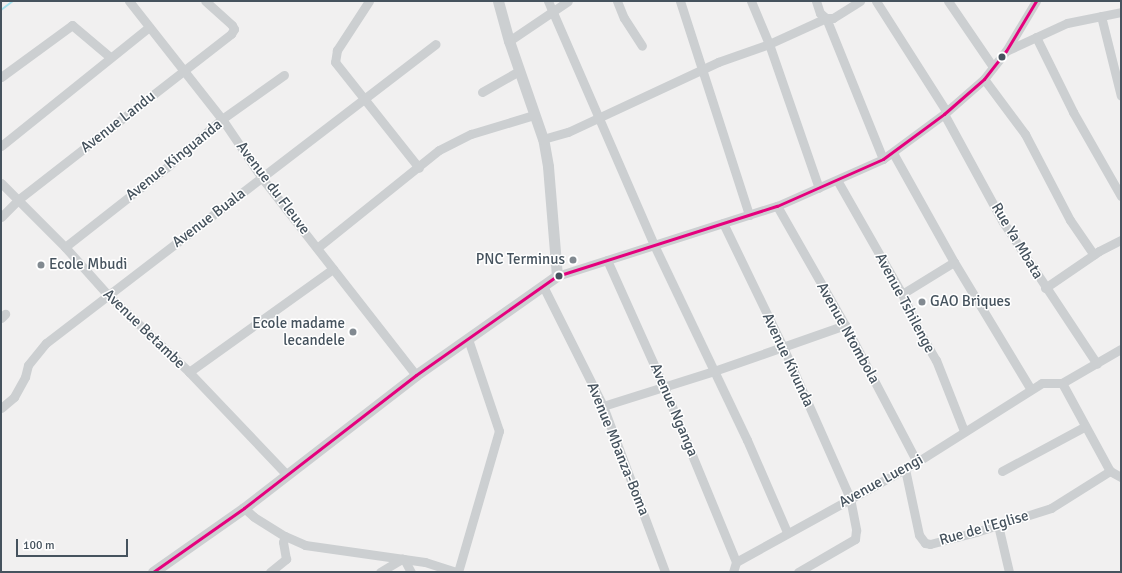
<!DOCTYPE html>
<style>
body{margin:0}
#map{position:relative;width:1122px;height:573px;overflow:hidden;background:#f1f0f0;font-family:Signika,sans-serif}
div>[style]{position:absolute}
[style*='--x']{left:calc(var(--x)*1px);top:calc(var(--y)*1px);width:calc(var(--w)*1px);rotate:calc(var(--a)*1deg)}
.stream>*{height:2px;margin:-1px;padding:0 1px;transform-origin:1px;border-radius:1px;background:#a6e4f0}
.minor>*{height:9px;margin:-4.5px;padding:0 4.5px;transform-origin:4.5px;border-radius:4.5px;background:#cccfd1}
.tertiary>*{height:11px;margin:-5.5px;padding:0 5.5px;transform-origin:5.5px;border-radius:5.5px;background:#cccfd1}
.bus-1>*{height:3px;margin:-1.5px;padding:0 1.5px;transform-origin:1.5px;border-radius:1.5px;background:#e5007d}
.dots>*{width:11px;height:11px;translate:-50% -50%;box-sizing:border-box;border:2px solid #fff;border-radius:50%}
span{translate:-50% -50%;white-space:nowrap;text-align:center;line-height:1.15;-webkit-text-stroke:3px #fff;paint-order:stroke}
.street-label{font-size:15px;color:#46535e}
.poi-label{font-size:15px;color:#46535e}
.right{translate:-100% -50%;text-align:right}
.left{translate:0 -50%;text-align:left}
.frame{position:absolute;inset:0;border:2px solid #46535e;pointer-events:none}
.scale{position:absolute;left:16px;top:539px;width:112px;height:18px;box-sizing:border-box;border:2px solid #46535e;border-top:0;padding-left:5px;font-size:12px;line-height:14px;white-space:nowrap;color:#46535e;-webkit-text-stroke:3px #fff;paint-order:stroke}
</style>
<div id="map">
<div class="stream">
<div style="--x:1;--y:10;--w:15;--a:-37"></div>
</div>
<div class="minor">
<div style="--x:129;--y:1;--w:150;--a:51.8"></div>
<div style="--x:222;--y:119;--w:71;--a:55.9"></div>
<div style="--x:262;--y:178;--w:250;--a:52"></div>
<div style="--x:369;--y:1;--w:59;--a:123.1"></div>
<div style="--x:337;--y:50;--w:12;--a:99"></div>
<div style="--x:335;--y:62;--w:135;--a:51.6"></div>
<div style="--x:548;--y:1;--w:266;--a:66.5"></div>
<div style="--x:654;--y:245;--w:216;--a:64.5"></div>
<div style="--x:747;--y:440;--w:100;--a:66.5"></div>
<div style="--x:617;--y:1;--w:18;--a:68"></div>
<div style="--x:624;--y:18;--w:33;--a:57"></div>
<div style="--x:680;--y:1;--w:225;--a:72.1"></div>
<div style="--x:751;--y:1;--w:47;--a:67.3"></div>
<div style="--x:769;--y:44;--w:152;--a:70.9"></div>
<div style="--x:816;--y:1;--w:13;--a:72"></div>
<div style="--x:820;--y:13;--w:8;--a:40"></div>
<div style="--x:826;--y:18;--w:152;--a:68"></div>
<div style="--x:876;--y:1;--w:130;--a:57.5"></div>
<div style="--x:948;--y:1;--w:80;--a:55.7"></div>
<div style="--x:1101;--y:16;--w:82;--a:76"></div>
<div style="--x:1036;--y:37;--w:84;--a:63.7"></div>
<div style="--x:1073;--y:112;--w:97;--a:60.3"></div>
<div style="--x:509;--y:41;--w:71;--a:-34.1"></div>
<div style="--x:1006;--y:51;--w:67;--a:-24.7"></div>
<div style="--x:1067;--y:23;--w:55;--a:-11.5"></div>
<div style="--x:1;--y:77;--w:88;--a:-36.2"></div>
<div style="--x:72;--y:25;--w:50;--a:40.1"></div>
<div style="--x:984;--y:79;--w:69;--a:53.3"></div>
<div style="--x:1025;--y:134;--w:97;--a:62.4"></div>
<div style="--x:1070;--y:220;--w:42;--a:55.6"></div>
<div style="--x:482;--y:92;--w:43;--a:-29.6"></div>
<div style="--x:944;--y:114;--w:123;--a:61.4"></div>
<div style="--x:1003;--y:222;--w:170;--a:56.5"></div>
<div style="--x:543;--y:139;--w:26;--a:-16"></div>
<div style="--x:568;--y:132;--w:166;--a:-25"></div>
<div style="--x:718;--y:62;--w:54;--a:-19.4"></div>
<div style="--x:769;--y:44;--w:63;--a:-24.5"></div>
<div style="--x:826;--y:18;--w:7;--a:0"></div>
<div style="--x:833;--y:18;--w:32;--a:-32"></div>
<div style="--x:1;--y:146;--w:190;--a:-38.8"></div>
<div style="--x:893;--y:153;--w:125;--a:60.8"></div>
<div style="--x:954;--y:262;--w:147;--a:58.9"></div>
<div style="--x:837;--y:180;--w:131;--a:60.3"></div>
<div style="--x:902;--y:294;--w:41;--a:65.3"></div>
<div style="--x:919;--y:331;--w:34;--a:60"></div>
<div style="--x:936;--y:360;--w:76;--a:68.5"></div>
<div style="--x:1;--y:183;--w:91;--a:45"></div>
<div style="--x:65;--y:247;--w:64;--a:48.1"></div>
<div style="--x:108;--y:295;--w:112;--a:43.5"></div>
<div style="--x:189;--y:372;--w:142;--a:46.4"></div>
<div style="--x:777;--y:206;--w:137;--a:60.3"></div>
<div style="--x:845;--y:325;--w:155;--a:62.3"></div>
<div style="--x:1;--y:217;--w:25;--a:-45"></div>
<div style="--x:19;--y:199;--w:269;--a:-37.9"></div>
<div style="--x:231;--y:34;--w:6;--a:-59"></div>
<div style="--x:234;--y:29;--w:4;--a:-117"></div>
<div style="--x:232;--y:25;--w:36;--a:-138"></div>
<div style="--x:723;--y:223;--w:138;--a:64.2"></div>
<div style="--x:783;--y:347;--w:165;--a:66.1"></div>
<div style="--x:850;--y:498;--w:33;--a:79"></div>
<div style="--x:856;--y:530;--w:9;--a:96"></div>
<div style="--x:855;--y:539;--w:66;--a:149.9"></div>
<div style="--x:65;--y:247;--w:130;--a:-38.1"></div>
<div style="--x:167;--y:167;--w:73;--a:-41.1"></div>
<div style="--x:222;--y:119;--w:76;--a:-35.4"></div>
<div style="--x:317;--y:248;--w:156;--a:-38.8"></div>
<div style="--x:439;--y:150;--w:36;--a:-27"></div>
<div style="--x:471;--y:134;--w:66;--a:-16.8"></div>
<div style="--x:607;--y:260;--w:139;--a:65.8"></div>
<div style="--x:664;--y:387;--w:189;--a:67.6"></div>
<div style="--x:557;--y:276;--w:231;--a:-17.7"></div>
<div style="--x:777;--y:206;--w:116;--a:-23.9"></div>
<div style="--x:883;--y:159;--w:76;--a:-36.4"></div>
<div style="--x:944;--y:114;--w:53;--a:-41.2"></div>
<div style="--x:984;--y:79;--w:36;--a:-52"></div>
<div style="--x:1006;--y:51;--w:58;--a:-59"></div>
<div style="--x:543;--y:286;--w:134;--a:63.4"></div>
<div style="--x:603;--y:406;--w:177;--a:69.5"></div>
<div style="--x:1045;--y:288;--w:65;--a:-34.4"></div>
<div style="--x:1099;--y:251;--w:25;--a:-27"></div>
<div style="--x:902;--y:294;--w:61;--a:-31.6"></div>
<div style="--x:1;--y:318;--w:6;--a:-45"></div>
<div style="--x:189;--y:372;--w:177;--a:-35.6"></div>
<div style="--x:1062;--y:383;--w:68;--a:-30"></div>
<div style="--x:603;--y:406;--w:116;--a:-17.5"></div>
<div style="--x:714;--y:371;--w:139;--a:-19.3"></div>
<div style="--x:1;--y:408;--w:17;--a:-40"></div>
<div style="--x:14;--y:397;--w:23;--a:-61"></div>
<div style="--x:25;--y:377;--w:12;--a:-76"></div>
<div style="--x:28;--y:365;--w:28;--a:-51"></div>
<div style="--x:46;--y:343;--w:491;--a:-37.5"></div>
<div style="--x:905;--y:469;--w:67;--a:78"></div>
<div style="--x:919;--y:535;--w:10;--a:53"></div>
<div style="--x:925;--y:543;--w:5;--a:11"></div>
<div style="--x:930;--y:544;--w:48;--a:-14.6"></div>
<div style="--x:976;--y:532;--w:79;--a:-17.7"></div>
<div style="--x:1051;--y:508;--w:70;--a:-32.1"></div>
<div style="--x:1002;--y:471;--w:93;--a:-28.2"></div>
<div style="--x:244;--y:508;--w:13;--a:42"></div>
<div style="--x:254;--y:517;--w:36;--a:32"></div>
<div style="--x:285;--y:536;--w:22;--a:24"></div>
<div style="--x:305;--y:545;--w:121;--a:8.1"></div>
<div style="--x:425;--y:562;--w:32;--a:18"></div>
<div style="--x:998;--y:525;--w:48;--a:76.8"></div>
<div style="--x:404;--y:559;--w:15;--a:62"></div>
<div style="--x:270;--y:572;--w:21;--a:-39"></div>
<div style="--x:286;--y:559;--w:17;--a:-100"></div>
<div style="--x:283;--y:542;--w:6;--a:-72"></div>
<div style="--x:380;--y:572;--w:26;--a:-31"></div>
<div style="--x:458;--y:572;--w:147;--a:-73.8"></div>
<div style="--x:499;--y:431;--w:97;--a:-108.6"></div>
<div style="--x:733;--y:572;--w:10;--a:-73"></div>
<div style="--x:736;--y:562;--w:207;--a:-28.9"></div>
<div style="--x:917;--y:462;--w:148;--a:-32.3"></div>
<div style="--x:1042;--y:383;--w:20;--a:0"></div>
<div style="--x:1062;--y:383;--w:100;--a:61.4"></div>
<div style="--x:1110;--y:471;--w:13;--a:29"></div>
</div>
<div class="tertiary">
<div style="--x:153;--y:572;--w:111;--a:-35.1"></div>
<div style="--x:244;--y:508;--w:217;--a:-37.7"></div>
<div style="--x:416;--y:375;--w:172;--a:-35.1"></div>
<div style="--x:557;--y:276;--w:110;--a:-94.7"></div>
<div style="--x:548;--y:166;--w:27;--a:-100"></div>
<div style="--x:543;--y:139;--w:104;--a:-109.1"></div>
<div style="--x:509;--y:41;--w:41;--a:-105.4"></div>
</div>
<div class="bus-1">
<div style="--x:153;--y:572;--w:111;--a:-35.1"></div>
<div style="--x:244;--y:508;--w:217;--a:-37.7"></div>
<div style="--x:416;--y:375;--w:172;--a:-35.1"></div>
<div style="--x:557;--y:276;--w:231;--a:-17.7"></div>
<div style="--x:777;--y:206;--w:116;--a:-23.9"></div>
<div style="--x:883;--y:159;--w:76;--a:-36.4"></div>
<div style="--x:944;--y:114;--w:53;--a:-41.2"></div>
<div style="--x:984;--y:79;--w:36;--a:-52"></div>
<div style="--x:1006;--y:51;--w:58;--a:-59"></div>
</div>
<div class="dots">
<div style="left:1002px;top:57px;background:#46535e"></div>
<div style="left:573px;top:260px;background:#828a91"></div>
<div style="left:41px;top:265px;background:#828a91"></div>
<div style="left:559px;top:276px;background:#46535e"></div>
<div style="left:922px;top:302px;background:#828a91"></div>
<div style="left:353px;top:332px;background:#828a91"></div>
</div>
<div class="street-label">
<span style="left:118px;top:122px;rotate:-38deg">Avenue Landu</span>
<span style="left:174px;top:160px;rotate:-39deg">Avenue Kinguanda</span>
<span style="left:273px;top:188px;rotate:53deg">Avenue du Fleuve</span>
<span style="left:209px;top:218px;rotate:-37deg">Avenue Buala</span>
<span style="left:1017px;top:241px;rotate:59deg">Rue Ya Mbata</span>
<span style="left:905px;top:303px;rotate:62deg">Avenue Tshilenge</span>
<span style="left:144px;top:329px;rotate:44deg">Avenue Betambe</span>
<span style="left:848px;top:333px;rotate:61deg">Avenue Ntombola</span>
<span style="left:788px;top:360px;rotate:65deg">Avenue Kivunda</span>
<span style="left:674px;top:410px;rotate:67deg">Avenue Nganga</span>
<span style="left:618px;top:449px;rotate:68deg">Avenue Mbanza-Boma</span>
<span style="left:881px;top:481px;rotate:-29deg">Avenue Luengi</span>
<span style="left:984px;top:528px;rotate:-16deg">Rue de l'Eglise</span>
</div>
<div class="poi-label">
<span class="right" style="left:565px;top:260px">PNC Terminus</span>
<span class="left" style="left:49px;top:265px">Ecole Mbudi</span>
<span class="left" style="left:930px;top:302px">GAO Briques</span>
<span class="right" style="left:345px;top:332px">Ecole madame<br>lecandele</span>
</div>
<div class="frame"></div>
<div class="scale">100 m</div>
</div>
